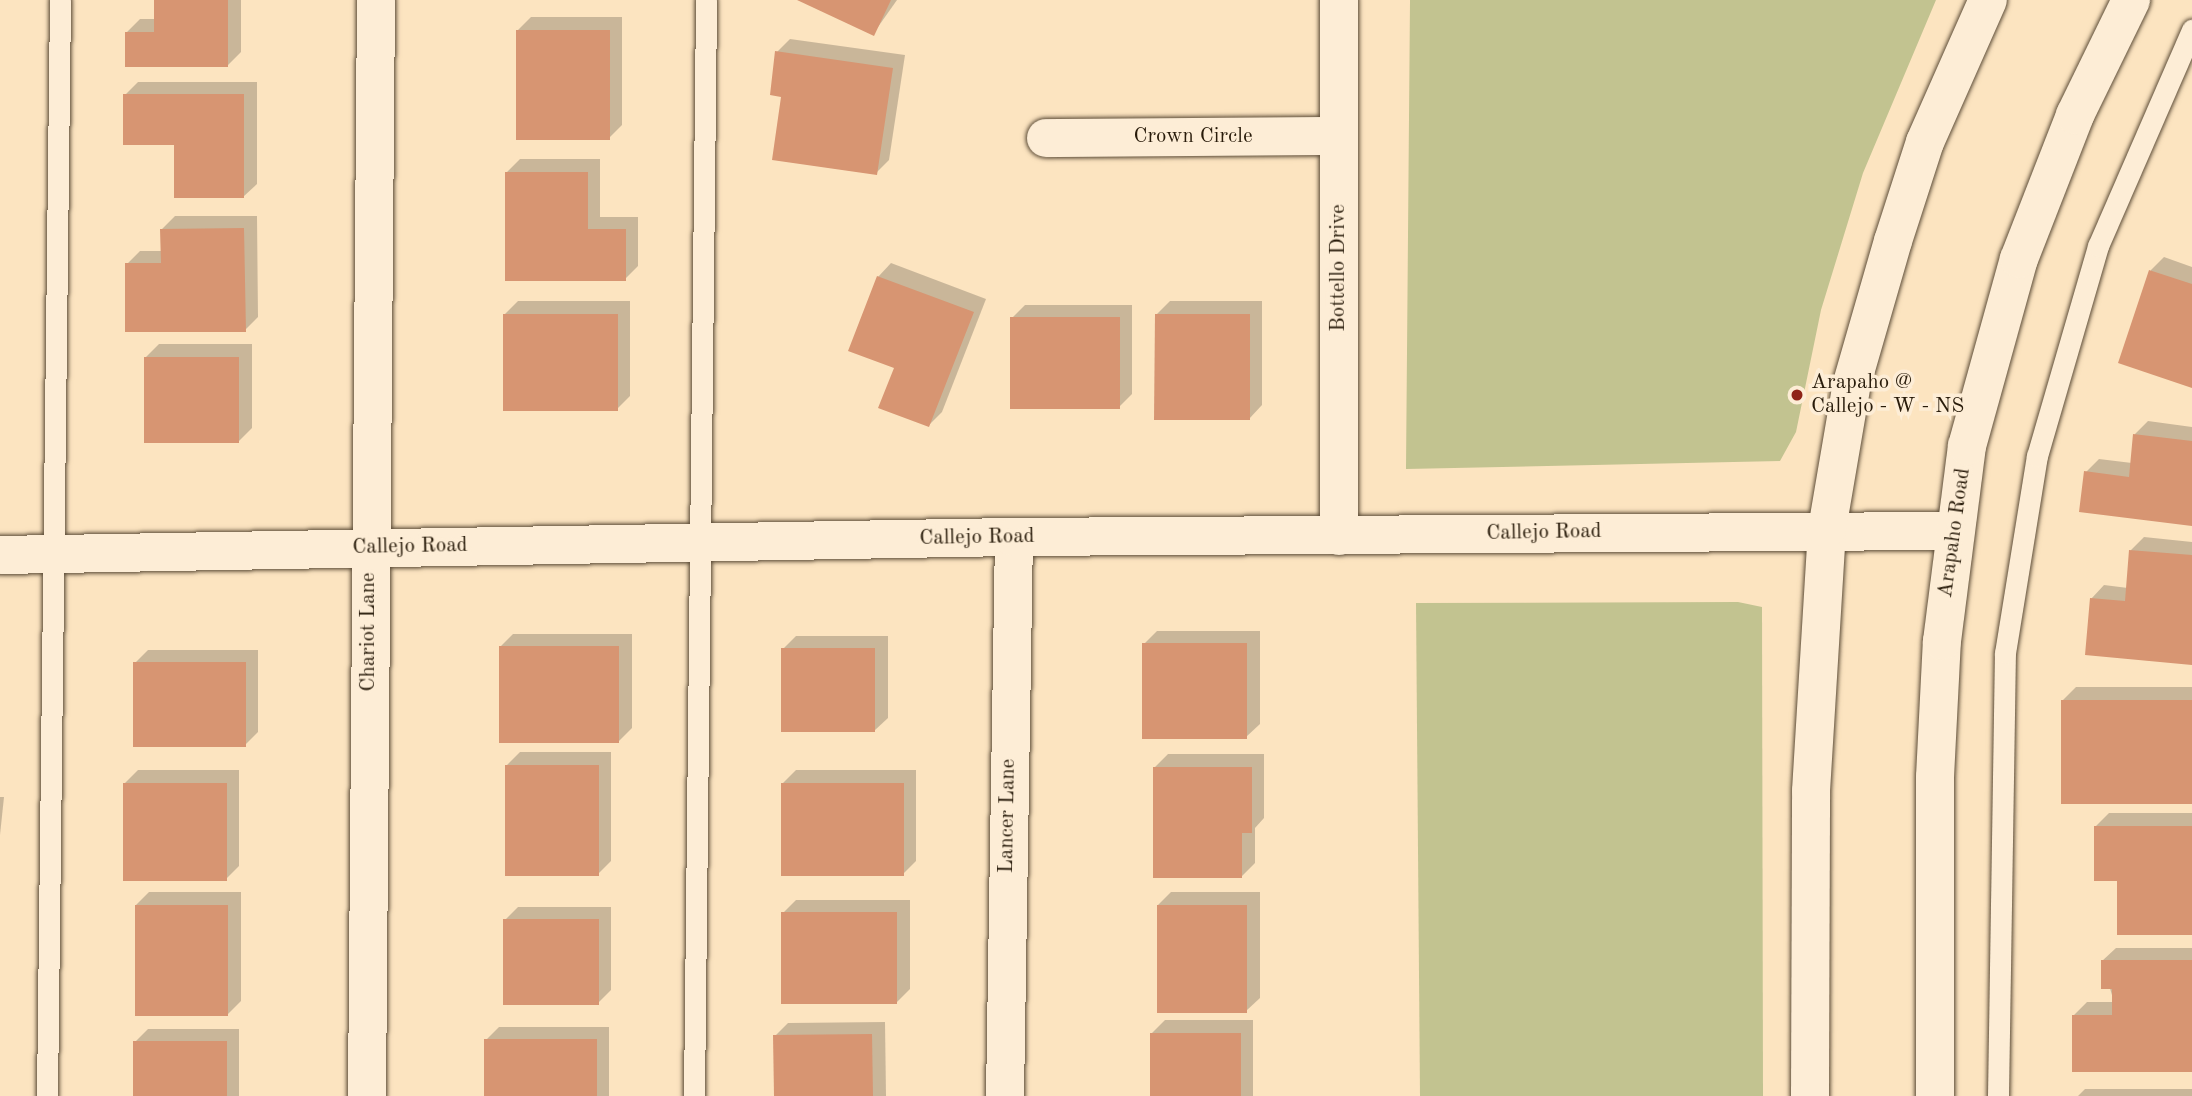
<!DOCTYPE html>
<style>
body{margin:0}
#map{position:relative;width:2192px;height:1096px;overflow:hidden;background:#fce4c0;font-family:"Old Standard TT",serif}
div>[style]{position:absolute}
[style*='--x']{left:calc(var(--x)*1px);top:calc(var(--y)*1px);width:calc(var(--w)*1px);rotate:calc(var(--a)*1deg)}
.green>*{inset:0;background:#c2c390}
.shadow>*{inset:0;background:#0003}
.building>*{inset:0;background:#d79572}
.roads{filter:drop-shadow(0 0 2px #5d4d38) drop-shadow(0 0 2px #5d4d38)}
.lane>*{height:21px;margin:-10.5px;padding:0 10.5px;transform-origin:10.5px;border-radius:10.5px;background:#fdedd6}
.street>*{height:38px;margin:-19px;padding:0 19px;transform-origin:19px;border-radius:19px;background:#fdedd6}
.secondary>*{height:38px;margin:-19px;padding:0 19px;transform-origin:19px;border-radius:19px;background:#fdedd6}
.dots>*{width:19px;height:19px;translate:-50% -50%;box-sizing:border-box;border:4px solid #fdedd6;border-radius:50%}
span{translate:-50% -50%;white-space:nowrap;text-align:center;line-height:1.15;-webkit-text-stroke:7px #fdedd6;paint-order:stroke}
.street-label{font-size:21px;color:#281b0a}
.poi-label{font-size:21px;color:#281b0a}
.left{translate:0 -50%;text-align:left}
</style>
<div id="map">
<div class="green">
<div style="clip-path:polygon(1410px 0,1936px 0,1863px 173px,1821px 310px,1796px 432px,1780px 461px,1406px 469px)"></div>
<div style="clip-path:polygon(1738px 602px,1762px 607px,1763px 1096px,1420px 1096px,1416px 603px)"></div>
</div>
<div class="shadow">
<div style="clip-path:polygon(155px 0,241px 0,241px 52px,228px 65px,127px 32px,140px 19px,155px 19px)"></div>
<div style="clip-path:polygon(802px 0,897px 0,873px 34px)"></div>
<div style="clip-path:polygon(531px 17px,622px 17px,622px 125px,609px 138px,518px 30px)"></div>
<div style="clip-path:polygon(790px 39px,905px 55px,889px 160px,876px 173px,783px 95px,777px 52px)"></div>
<div style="clip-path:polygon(138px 82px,257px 82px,257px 184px,243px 197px,176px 143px,125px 95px)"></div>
<div style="clip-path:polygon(520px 159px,600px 159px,600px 217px,638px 217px,638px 266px,625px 279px,507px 172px)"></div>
<div style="clip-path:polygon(175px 216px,257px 216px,258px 317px,245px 330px,127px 264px,140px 251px,162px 251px,162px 229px)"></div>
<div style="clip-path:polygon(2164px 257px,2192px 267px,2192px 386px,2120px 362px,2151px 270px)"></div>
<div style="clip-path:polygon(891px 263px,986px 299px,942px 412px,929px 425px,897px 367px,878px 277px)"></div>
<div style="clip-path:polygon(518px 301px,630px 301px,630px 396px,617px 409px,505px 314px)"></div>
<div style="clip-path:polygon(1170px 301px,1262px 301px,1262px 405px,1249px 419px,1157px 314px)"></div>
<div style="clip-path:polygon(1025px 305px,1132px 305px,1132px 394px,1119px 407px,1012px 318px)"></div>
<div style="clip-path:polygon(159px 344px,252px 344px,252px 428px,239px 441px,146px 357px)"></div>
<div style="clip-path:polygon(2148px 421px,2192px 427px,2192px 524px,2086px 472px,2099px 459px,2132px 463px,2135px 434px)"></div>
<div style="clip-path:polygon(2144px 537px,2192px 542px,2192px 663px,2091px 599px,2104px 585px,2128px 588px,2131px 550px)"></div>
<div style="clip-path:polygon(1157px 631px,1260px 631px,1260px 724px,1246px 737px,1144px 644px)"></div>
<div style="clip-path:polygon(513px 634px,632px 634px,632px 728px,619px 741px,500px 647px)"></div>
<div style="clip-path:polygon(796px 636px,888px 636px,888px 718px,874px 731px,783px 649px)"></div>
<div style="clip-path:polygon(148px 650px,258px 650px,258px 732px,245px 745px,135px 663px)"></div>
<div style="clip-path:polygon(2076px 687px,2192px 687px,2192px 802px,2063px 700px)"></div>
<div style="clip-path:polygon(520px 752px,611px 752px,611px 861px,598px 874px,507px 765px)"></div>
<div style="clip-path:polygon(1168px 754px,1264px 754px,1264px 818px,1255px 828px,1255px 863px,1242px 876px,1155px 767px)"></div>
<div style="clip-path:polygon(138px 770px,239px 770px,239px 866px,226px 879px,125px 783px)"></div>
<div style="clip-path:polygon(796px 770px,916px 770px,916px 861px,903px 874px,783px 783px)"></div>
<div style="clip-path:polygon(0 797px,4px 797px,0 835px)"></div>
<div style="clip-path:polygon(2109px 813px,2192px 813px,2192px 934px,2118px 879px,2096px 826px)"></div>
<div style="clip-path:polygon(149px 892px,241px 892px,241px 1001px,228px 1014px,136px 905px)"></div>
<div style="clip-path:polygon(1171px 892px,1260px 892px,1260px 998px,1246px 1011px,1158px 905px)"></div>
<div style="clip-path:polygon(796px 900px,910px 900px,910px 989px,897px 1002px,783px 913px)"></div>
<div style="clip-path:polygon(518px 907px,611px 907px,611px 990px,598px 1003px,505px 920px)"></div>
<div style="clip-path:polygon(2116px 948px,2192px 948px,2192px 1070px,2074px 1015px,2087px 1002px,2114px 1002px,2102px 961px)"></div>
<div style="clip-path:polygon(1165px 1020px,1253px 1020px,1253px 1096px,1152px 1096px,1152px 1033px)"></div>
<div style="clip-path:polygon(885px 1022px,886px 1096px,776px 1096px,775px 1036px,788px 1023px)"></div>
<div style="clip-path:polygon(499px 1027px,609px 1027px,609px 1096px,486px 1096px,486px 1040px)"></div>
<div style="clip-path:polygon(148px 1029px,239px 1029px,239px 1096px,135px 1096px,135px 1042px)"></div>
<div style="clip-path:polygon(2085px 1089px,2192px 1089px,2192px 1096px,2078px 1096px)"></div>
</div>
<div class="building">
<div style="clip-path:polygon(154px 0,228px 0,228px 67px,125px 67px,125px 32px,154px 32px)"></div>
<div style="clip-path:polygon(797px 0,891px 0,874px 36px)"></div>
<div style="clip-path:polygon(516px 30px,610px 30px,610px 140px,516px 140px)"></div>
<div style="clip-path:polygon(775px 51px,893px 68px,877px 175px,772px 160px,781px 97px,770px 95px)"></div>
<div style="clip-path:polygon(123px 94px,244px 94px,244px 198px,174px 198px,174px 145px,123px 145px)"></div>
<div style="clip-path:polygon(505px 172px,588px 172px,588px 229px,626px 229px,626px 281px,505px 281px)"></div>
<div style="clip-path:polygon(244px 228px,246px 332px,125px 332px,125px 263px,161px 263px,160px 229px)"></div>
<div style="clip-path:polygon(2149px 270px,2192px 284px,2192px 388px,2118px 363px)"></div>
<div style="clip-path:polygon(877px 276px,974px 312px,929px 427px,878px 408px,894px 368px,848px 351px)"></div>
<div style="clip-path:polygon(503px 314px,618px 314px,618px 411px,503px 411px)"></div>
<div style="clip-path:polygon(1155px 314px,1250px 314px,1250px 420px,1154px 420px)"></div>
<div style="clip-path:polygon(1010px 317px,1120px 317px,1120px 409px,1010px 409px)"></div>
<div style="clip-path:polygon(144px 357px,239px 357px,239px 443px,144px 443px)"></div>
<div style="clip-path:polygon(2133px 434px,2192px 441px,2192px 526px,2079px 512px,2084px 471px,2129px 477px)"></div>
<div style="clip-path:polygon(2129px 550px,2192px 555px,2192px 665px,2085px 655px,2090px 598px,2125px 601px)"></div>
<div style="clip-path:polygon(1142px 643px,1247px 643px,1247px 739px,1142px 739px)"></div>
<div style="clip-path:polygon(499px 646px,619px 646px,619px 743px,499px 743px)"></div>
<div style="clip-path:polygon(781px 648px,875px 648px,875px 732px,781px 732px)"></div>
<div style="clip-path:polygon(133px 662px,246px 662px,246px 747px,133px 747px)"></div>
<div style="clip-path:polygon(2061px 700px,2192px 700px,2192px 804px,2061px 804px)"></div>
<div style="clip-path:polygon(505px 765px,599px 765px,599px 876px,505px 876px)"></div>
<div style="clip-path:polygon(1153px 767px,1252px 767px,1252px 833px,1242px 833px,1242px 878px,1153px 878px)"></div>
<div style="clip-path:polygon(123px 783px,227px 783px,227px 881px,123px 881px)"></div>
<div style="clip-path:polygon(781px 783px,904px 783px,904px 876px,781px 876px)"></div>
<div style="clip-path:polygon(2094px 826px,2192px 826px,2192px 935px,2117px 935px,2117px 881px,2094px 881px)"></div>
<div style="clip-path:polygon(135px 905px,228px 905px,228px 1016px,135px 1016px)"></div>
<div style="clip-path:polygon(1157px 905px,1247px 905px,1247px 1013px,1157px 1013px)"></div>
<div style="clip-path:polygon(781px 912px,897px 912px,897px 1004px,781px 1004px)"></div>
<div style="clip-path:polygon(503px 919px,599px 919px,599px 1005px,503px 1005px)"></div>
<div style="clip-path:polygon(2101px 960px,2192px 960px,2192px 1072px,2072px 1072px,2072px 1015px,2112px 1015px,2112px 989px,2101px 989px)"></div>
<div style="clip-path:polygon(1150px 1033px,1241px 1033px,1241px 1096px,1150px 1096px)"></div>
<div style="clip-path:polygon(872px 1034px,873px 1096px,774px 1096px,773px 1035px)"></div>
<div style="clip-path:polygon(484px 1039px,597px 1039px,597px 1096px,484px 1096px)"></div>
<div style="clip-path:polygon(133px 1041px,227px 1041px,227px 1096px,133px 1096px)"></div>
</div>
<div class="roads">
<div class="lane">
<div style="--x:47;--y:1096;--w:1096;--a:-89.32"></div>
<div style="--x:694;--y:1096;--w:1096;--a:-89.37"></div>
<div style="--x:1998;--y:1096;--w:443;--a:-89.1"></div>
<div style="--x:2005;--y:653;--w:200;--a:-80.8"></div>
<div style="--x:2037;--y:456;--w:219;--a:-73.8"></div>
<div style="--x:2098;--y:246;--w:236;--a:-66.5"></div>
</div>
<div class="street">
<div style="--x:1046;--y:138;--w:293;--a:-0.4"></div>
<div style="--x:1339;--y:536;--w:536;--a:-90"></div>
<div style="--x:367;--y:1096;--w:1096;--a:-89.53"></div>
<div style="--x:1005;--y:1096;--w:559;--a:-89.08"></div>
</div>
<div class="secondary">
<div style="--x:0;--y:555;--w:1014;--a:-1.02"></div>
<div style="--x:1014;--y:537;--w:940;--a:-0.37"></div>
<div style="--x:1810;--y:1096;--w:305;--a:-89.8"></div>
<div style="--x:1811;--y:791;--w:262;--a:-86.5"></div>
<div style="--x:1827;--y:529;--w:148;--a:-80.3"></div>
<div style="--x:1852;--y:383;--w:148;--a:-73.9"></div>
<div style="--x:1893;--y:241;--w:104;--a:-72.1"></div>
<div style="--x:1925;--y:142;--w:155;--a:-66.1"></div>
<div style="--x:1935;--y:1096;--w:319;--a:-90"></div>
<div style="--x:1935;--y:777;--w:136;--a:-87.1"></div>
<div style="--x:1942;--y:641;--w:197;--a:-82.7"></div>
<div style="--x:1967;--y:446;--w:194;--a:-74.5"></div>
<div style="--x:2019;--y:259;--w:155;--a:-68.7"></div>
<div style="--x:2075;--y:115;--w:128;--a:-64"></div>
</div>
</div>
<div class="dots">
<div style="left:1797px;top:395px;background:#8f2418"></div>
</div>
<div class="street-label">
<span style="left:1193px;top:137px">Crown Circle</span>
<span style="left:1339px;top:268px;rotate:-90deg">Bottello Drive</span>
<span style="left:1544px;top:533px;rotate:-1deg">Callejo Road</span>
<span style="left:1955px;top:533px;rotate:-82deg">Arapaho Road</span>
<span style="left:977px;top:538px;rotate:-1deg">Callejo Road</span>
<span style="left:410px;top:547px;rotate:-1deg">Callejo Road</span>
<span style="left:369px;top:632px;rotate:-90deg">Chariot Lane</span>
<span style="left:1008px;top:816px;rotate:-89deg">Lancer Lane</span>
</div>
<div class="poi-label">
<span class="left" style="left:1811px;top:395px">Arapaho @<br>Callejo - W - NS</span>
</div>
</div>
